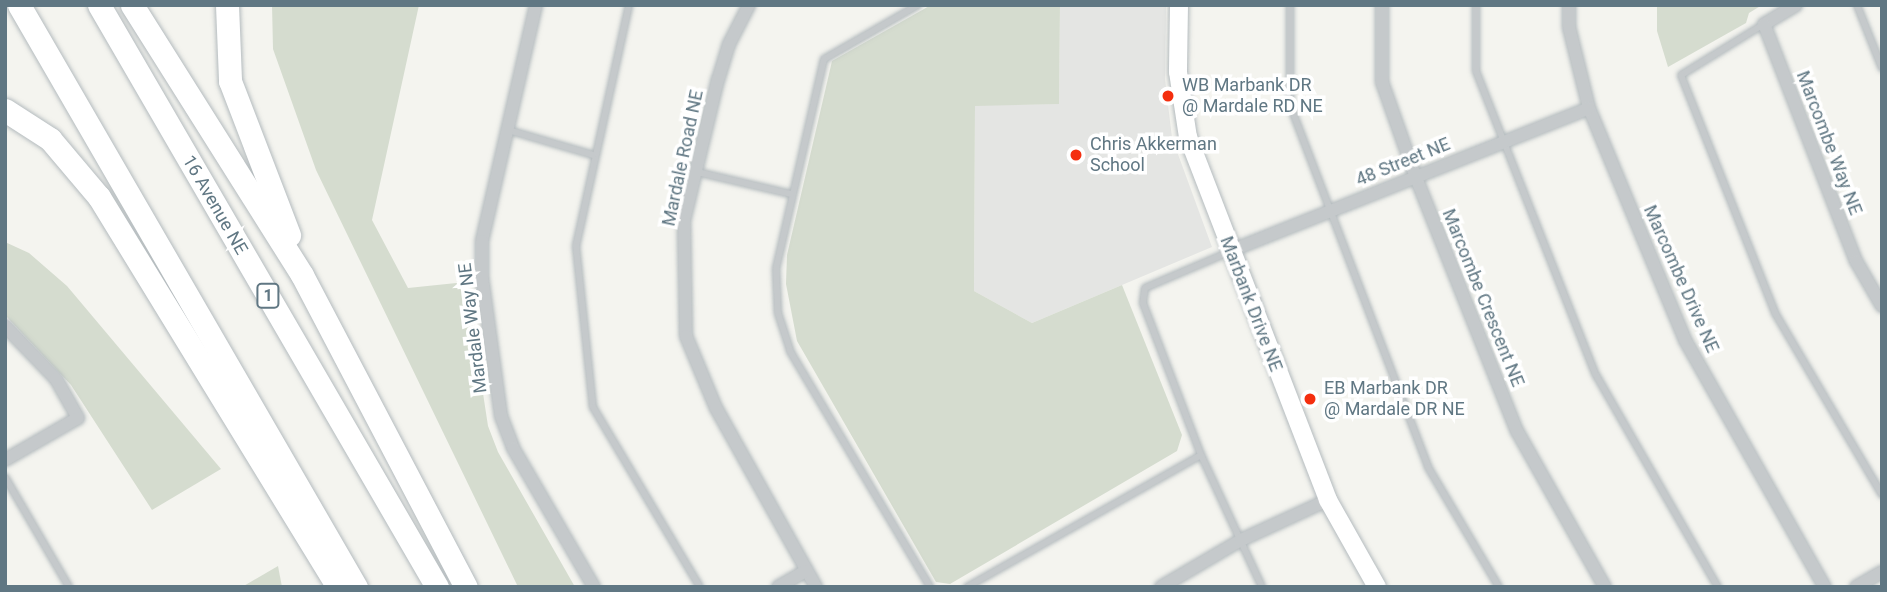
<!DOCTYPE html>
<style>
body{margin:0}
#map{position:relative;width:1887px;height:592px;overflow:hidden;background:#f4f4ef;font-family:Roboto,sans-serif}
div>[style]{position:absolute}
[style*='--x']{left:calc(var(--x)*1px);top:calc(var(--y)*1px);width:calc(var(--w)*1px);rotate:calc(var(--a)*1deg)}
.built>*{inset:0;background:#e4e5e3}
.green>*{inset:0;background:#d5dccf}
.roads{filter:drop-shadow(0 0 2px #b4bbbe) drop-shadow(0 0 2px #b4bbbe)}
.lane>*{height:6px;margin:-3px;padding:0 3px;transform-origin:3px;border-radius:3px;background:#c5c9cb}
.street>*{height:12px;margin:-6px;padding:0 6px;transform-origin:6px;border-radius:6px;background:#c5c9cb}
.secondary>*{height:18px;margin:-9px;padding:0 9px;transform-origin:9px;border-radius:9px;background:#fff}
.highway>*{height:23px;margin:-11.5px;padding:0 11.5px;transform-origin:11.5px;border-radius:11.5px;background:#fff}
.dots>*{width:19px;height:19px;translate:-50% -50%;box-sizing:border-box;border:4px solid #fff;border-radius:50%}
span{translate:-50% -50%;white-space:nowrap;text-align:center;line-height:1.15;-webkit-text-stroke:7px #fff;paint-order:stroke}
.shield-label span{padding:2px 5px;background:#fff;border:2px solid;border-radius:5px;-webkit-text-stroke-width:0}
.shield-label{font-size:16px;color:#607783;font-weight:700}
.poi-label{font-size:18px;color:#607783}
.left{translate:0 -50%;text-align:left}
.street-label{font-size:18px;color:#607783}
.frame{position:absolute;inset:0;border:7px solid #607783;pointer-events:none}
</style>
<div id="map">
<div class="built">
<div style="clip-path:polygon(1060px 5px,1166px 5px,1165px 79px,1172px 138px,1212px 247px,1032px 323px,974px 291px,975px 105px,1059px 104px)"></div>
</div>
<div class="green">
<div style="clip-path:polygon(272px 5px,419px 5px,372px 220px,408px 288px,466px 282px,488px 426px,498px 452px,575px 587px,518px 587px,316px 170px,273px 49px)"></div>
<div style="clip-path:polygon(931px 5px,1060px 5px,1059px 104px,975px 106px,974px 291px,1032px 323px,1122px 285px,1182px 435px,1177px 451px,950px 584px,936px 582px,797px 341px,786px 284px,787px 255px,832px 61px)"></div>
<div style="clip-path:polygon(1657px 5px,1762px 5px,1749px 13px,1746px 23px,1668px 67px,1657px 31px)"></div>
<div style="clip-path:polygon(5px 242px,29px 253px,67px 286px,221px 469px,152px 510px,71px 385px,5px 315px)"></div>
<div style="clip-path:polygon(278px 566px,282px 587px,242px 587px)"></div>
</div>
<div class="roads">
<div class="lane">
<div style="--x:629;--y:5;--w:247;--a:102.4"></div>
<div style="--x:576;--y:246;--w:162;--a:84"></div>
<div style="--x:593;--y:407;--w:209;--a:59.3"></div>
<div style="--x:918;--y:5;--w:108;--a:150.1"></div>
<div style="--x:824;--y:59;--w:214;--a:102.9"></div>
<div style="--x:776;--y:268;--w:45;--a:87.5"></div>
<div style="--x:778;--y:313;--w:40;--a:72"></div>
<div style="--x:790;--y:351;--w:274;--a:59.3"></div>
<div style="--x:1290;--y:5;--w:100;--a:90"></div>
<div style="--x:1290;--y:105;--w:387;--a:69.1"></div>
<div style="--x:1428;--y:467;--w:139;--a:59.4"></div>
<div style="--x:1476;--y:5;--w:66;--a:90"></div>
<div style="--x:1476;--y:71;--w:327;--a:68.5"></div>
<div style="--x:1596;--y:375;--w:245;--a:60.1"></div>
<div style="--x:1857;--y:5;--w:68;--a:68.4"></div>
<div style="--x:1764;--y:24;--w:97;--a:148.4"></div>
<div style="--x:1681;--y:75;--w:256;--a:68.4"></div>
<div style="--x:1775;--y:313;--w:211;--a:59.5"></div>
<div style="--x:508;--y:130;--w:89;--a:16.4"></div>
<div style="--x:697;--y:172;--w:97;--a:13.2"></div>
<div style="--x:1229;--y:252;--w:91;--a:156.8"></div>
<div style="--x:1145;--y:288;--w:15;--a:98"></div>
<div style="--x:1143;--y:303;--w:163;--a:69.1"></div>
<div style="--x:1201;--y:455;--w:145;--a:65.2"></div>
<div style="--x:5;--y:477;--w:127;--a:59.8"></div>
<div style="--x:967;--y:587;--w:269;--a:-29.4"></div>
</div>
<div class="street">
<div style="--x:536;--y:5;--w:242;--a:102.9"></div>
<div style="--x:482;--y:241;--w:36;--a:90"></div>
<div style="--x:482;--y:277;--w:140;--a:82.2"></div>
<div style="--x:501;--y:416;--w:34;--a:69"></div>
<div style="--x:513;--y:448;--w:161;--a:59.8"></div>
<div style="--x:749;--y:5;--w:44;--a:117.1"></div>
<div style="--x:729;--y:44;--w:37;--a:107"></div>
<div style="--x:718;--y:79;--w:146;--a:103.5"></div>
<div style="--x:684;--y:221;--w:115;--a:89"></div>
<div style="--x:686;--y:336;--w:78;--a:67.4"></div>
<div style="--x:716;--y:408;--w:205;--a:60.8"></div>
<div style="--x:1382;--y:5;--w:77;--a:90"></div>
<div style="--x:1382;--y:82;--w:99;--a:70.5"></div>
<div style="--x:1415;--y:175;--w:276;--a:68.3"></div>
<div style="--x:1517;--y:431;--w:179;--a:60.6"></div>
<div style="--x:1569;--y:5;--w:22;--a:90"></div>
<div style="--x:1569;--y:27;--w:83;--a:76.1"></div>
<div style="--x:1589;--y:108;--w:251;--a:67.5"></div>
<div style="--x:1685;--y:340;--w:284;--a:60.5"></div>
<div style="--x:1796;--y:5;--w:37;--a:149"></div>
<div style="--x:1764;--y:24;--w:254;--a:68.8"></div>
<div style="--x:1856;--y:261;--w:52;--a:60"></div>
<div style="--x:1230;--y:251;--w:386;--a:-21.7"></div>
<div style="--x:5;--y:326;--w:74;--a:46.1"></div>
<div style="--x:56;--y:379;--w:45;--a:60.6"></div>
<div style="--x:78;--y:418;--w:84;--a:150.1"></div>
<div style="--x:778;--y:587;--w:32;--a:-30"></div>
<div style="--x:1161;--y:587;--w:93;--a:-30.4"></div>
<div style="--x:1241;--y:540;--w:96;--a:-24.7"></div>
<div style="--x:1856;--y:587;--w:30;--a:-30"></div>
</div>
<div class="secondary">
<div style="--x:1179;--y:5;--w:67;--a:90.9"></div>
<div style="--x:1178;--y:72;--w:66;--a:81.3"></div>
<div style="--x:1188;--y:137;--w:389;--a:68.9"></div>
<div style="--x:1328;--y:500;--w:100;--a:60.6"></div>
</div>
<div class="highway">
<div style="--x:19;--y:5;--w:673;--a:59.93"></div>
<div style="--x:99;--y:5;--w:673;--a:59.85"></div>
<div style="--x:132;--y:5;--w:319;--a:57.8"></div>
<div style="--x:302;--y:275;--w:352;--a:62.3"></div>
<div style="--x:227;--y:5;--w:76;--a:87.7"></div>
<div style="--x:230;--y:81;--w:165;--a:69"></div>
<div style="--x:5;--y:110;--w:54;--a:32.8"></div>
<div style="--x:50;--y:139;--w:76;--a:49.8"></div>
<div style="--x:99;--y:197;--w:457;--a:58.5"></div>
</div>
</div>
<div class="dots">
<div style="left:1168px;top:96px;background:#f42e0e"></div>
<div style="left:1076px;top:155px;background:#f42e0e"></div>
<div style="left:1310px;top:399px;background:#f42e0e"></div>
</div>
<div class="shield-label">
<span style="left:268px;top:296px">1</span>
</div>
<div class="poi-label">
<span class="left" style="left:1182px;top:96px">WB Marbank DR<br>@ Mardale RD NE</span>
<span class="left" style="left:1090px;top:155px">Chris Akkerman<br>School</span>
<span class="left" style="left:1324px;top:399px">EB Marbank DR<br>@ Mardale DR NE</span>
</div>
<div class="street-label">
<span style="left:1829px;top:143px;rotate:69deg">Marcombe Way NE</span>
<span style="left:683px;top:158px;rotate:-78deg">Mardale Road NE</span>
<span style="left:1403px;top:162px;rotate:-22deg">48 Street NE</span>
<span style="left:215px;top:205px;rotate:60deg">16 Avenue NE</span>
<span style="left:1681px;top:279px;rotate:66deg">Marcombe Drive NE</span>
<span style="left:1483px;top:298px;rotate:68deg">Marcombe Crescent NE</span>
<span style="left:1251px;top:304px;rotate:69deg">Marbank Drive NE</span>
<span style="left:473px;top:328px;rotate:-97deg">Mardale Way NE</span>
</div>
<div class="frame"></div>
</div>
